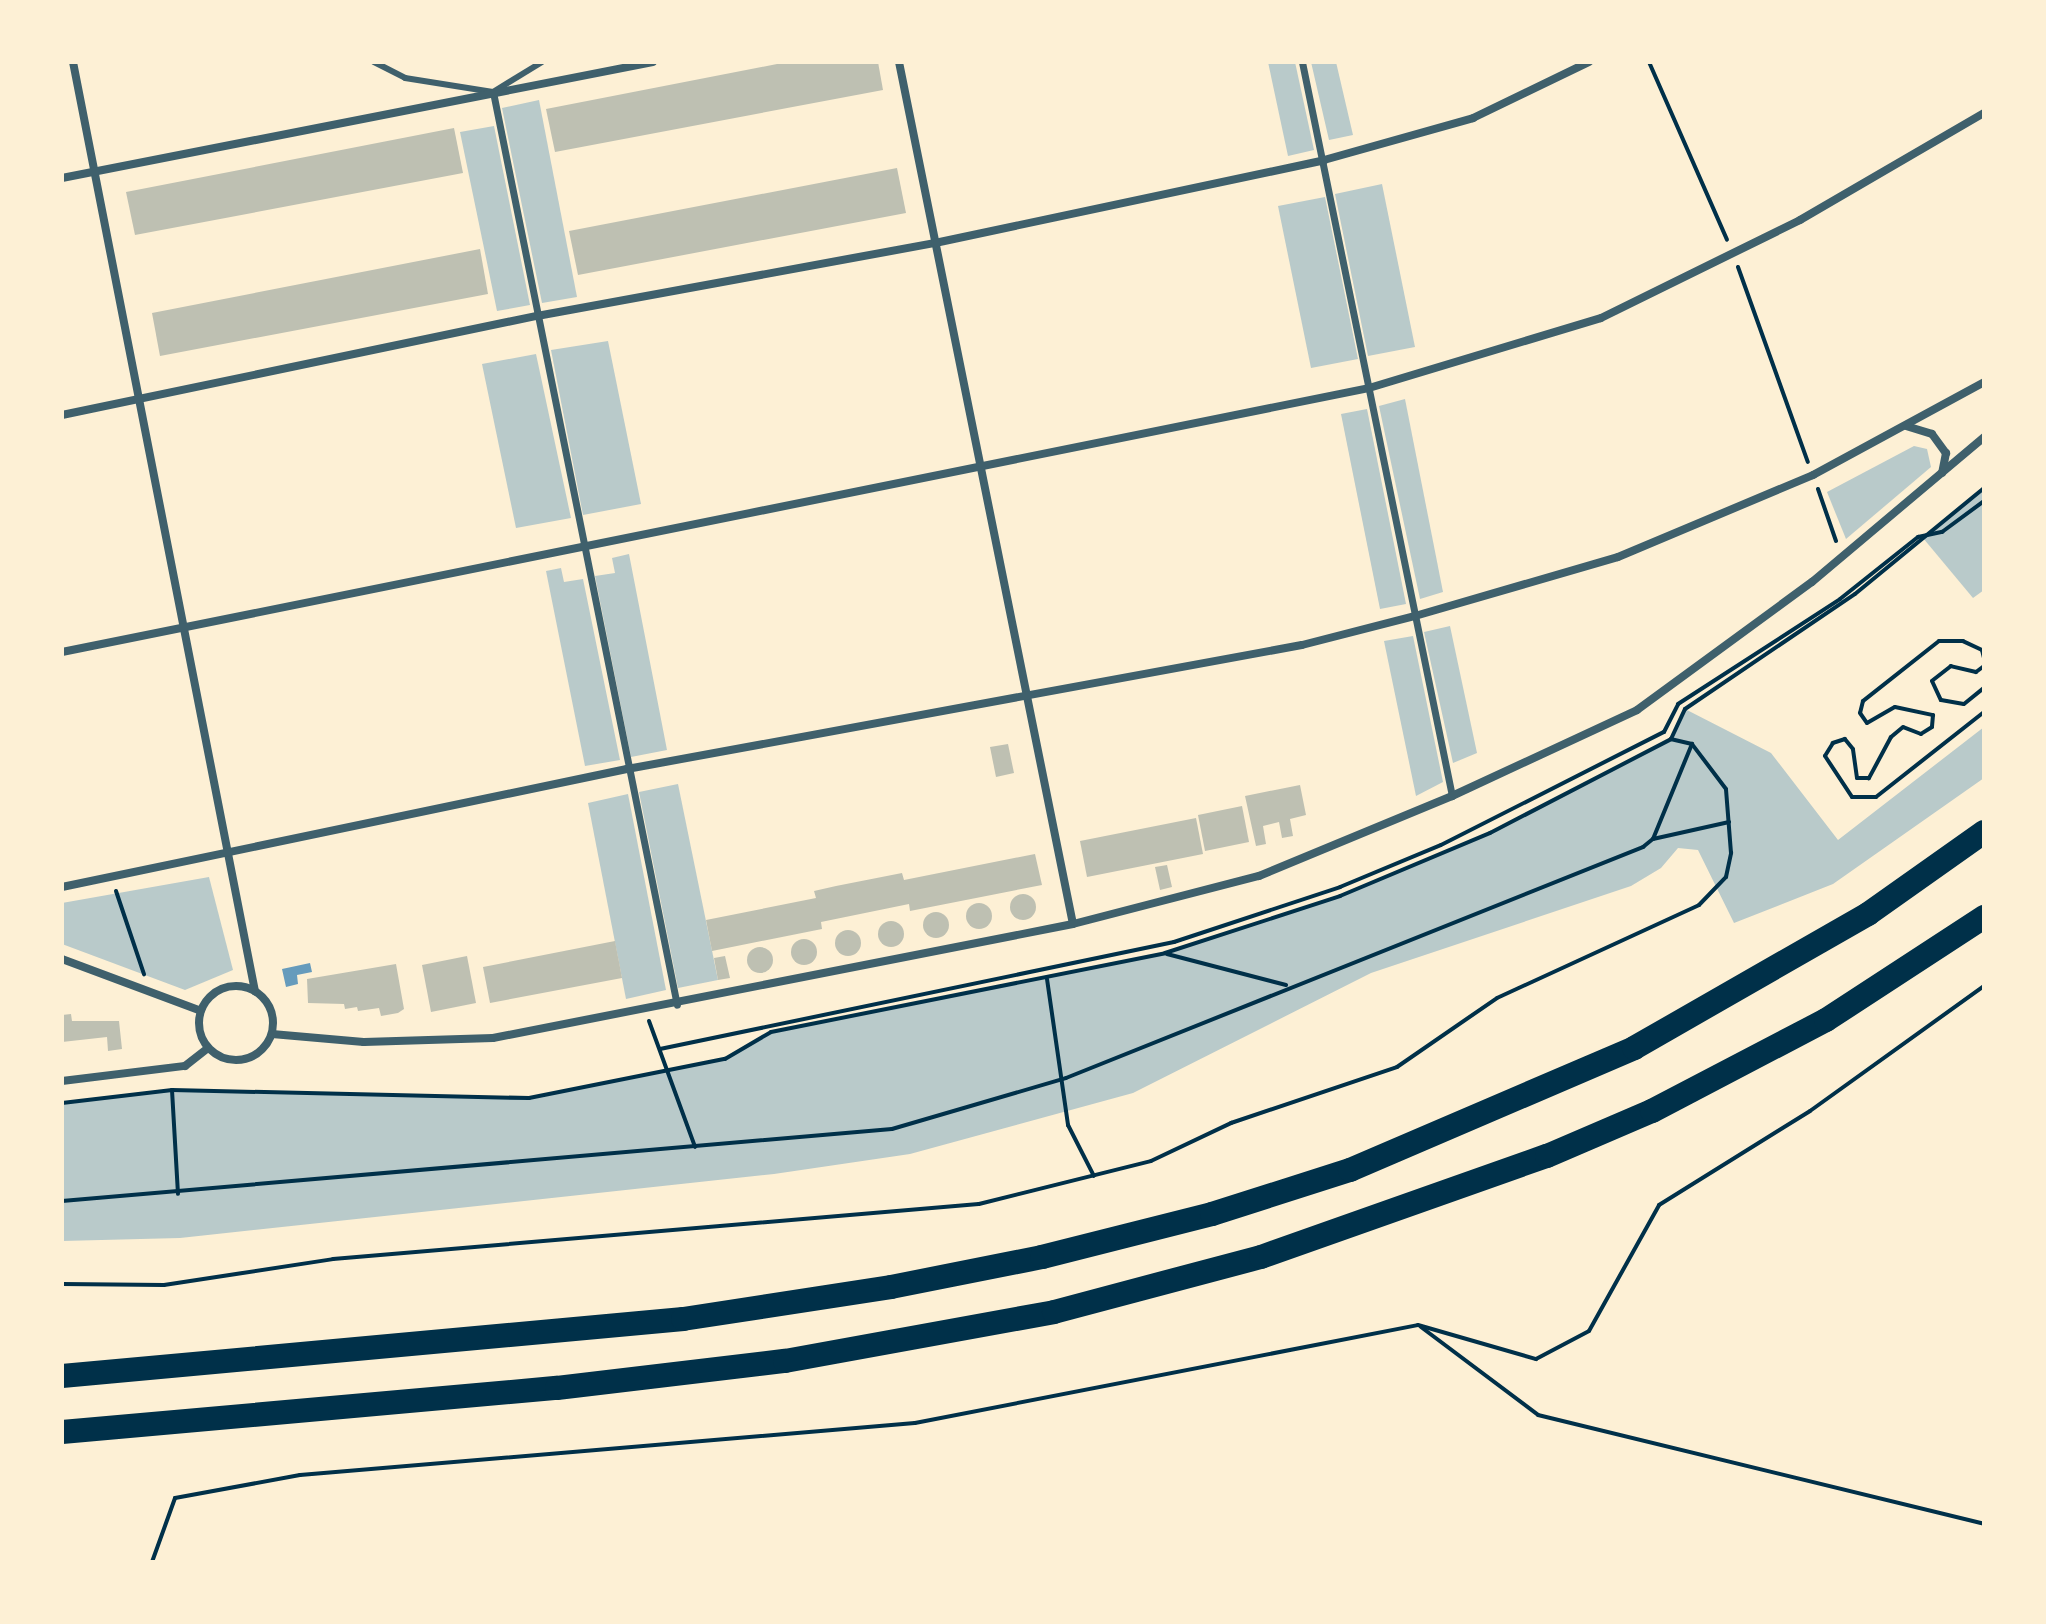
<!DOCTYPE html>
<style>
body{margin:0}
#map{position:relative;width:2046px;height:1624px;overflow:hidden;background:#fdf0d5;font-family:"Source Serif 4",serif}
div>[style]{position:absolute}
[style*='--x']{left:calc(var(--x)*1px);top:calc(var(--y)*1px);width:calc(var(--w)*1px);rotate:calc(var(--a)*1deg)}
.green>*{inset:0;background:#b9caca}
.water>*{inset:0;background:#669bbc}
.building>*{inset:0;background:#bec0b2}
.round{border-radius:50%}
.path>*{height:4px;margin:-2px;padding:0 2px;transform-origin:2px;border-radius:2px;background:#003049}
.service>*{height:6px;margin:-3px;padding:0 3px;transform-origin:3px;border-radius:3px;background:#3f606c}
.pedestrian>*{height:7px;margin:-3.5px;padding:0 3.5px;transform-origin:3.5px;border-radius:3.5px;background:#3f606c}
.minor>*{height:8px;margin:-4px;padding:0 4px;transform-origin:4px;border-radius:4px;background:#3f606c}
.minor>.ring{margin:-4px;padding:0;box-sizing:content-box;background:none;border:8px solid #3f606c;border-radius:50%}
.motorway>*{height:24px;margin:-12px;padding:0 12px;transform-origin:12px;border-radius:12px;background:#003049}
span{translate:-50% -50%;white-space:nowrap;text-align:center;line-height:1.15;-webkit-text-stroke:8px #fdf0d5;paint-order:stroke}
.frame{position:absolute;inset:0;border:64px solid #fdf0d5;pointer-events:none}
</style>
<div id="map">
<div class="green">
<div style="clip-path:polygon(1268px 62px,1295px 62px,1314px 150px,1288px 156px)"></div>
<div style="clip-path:polygon(1311px 62px,1336px 62px,1353px 135px,1329px 140px)"></div>
<div style="clip-path:polygon(539px 100px,577px 297px,542px 303px,502px 108px)"></div>
<div style="clip-path:polygon(494px 126px,530px 305px,497px 311px,460px 132px)"></div>
<div style="clip-path:polygon(1382px 184px,1415px 347px,1368px 356px,1335px 194px)"></div>
<div style="clip-path:polygon(1325px 197px,1358px 359px,1311px 368px,1278px 206px)"></div>
<div style="clip-path:polygon(608px 341px,641px 504px,583px 515px,551px 350px)"></div>
<div style="clip-path:polygon(536px 354px,571px 518px,516px 528px,482px 364px)"></div>
<div style="clip-path:polygon(1405px 399px,1443px 592px,1420px 599px,1379px 406px)"></div>
<div style="clip-path:polygon(1367px 409px,1406px 604px,1380px 609px,1341px 414px)"></div>
<div style="clip-path:polygon(1914px 446px,1927px 449px,1931px 467px,1846px 539px,1827px 492px)"></div>
<div style="clip-path:polygon(1984px 488px,1984px 590px,1973px 598px,1923px 538px)"></div>
<div style="clip-path:polygon(629px 554px,667px 750px,631px 757px,595px 576px,615px 573px,612px 558px)"></div>
<div style="clip-path:polygon(561px 568px,564px 582px,583px 579px,620px 760px,585px 766px,546px 571px)"></div>
<div style="clip-path:polygon(1450px 626px,1477px 753px,1453px 763px,1424px 632px)"></div>
<div style="clip-path:polygon(1413px 636px,1443px 782px,1416px 796px,1384px 641px)"></div>
<div style="clip-path:polygon(1685px 709px,1771px 753px,1838px 840px,1984px 727px,1984px 778px,1833px 884px,1734px 923px,1698px 850px,1678px 848px,1661px 868px,1631px 886px,1371px 973px,1133px 1093px,910px 1154px,774px 1174px,180px 1238px,62px 1241px,62px 1103px,172px 1090px,529px 1098px,725px 1060px,771px 1032px,1165px 953px,1340px 896px,1490px 833px,1671px 739px)"></div>
<div style="clip-path:polygon(678px 784px,718px 980px,678px 988px,639px 792px)"></div>
<div style="clip-path:polygon(628px 794px,666px 990px,626px 999px,588px 803px)"></div>
<div style="clip-path:polygon(209px 877px,233px 970px,185px 990px,62px 944px,62px 903px)"></div>
</div>
<div class="water">
<div style="clip-path:polygon(310px 963px,312px 972px,297px 975px,298px 984px,286px 987px,282px 969px)"></div>
</div>
<div class="building">
<div style="clip-path:polygon(787px 62px,878px 62px,883px 90px,555px 152px,546px 109px)"></div>
<div style="clip-path:polygon(454px 128px,463px 173px,135px 235px,126px 192px)"></div>
<div style="clip-path:polygon(897px 168px,906px 213px,578px 275px,569px 231px)"></div>
<div style="clip-path:polygon(480px 249px,488px 294px,160px 356px,152px 313px)"></div>
<div style="clip-path:polygon(1008px 744px,1014px 773px,996px 777px,990px 747px)"></div>
<div style="clip-path:polygon(1300px 785px,1306px 815px,1290px 819px,1293px 836px,1282px 838px,1279px 822px,1263px 826px,1266px 844px,1256px 846px,1245px 796px)"></div>
<div style="clip-path:polygon(1242px 806px,1249px 842px,1205px 851px,1198px 815px)"></div>
<div style="clip-path:polygon(1196px 818px,1203px 854px,1087px 877px,1080px 841px)"></div>
<div style="clip-path:polygon(1035px 854px,1042px 885px,910px 911px,909px 904px,821px 922px,822px 929px,712px 951px,706px 920px,816px 898px,814px 891px,836px 886px,902px 873px,904px 880px)"></div>
<div style="clip-path:polygon(1167px 865px,1172px 887px,1160px 890px,1155px 867px)"></div>
<div class="round" style="left:1010px;top:894px;width:26px;height:26px"></div>
<div class="round" style="left:966px;top:903px;width:26px;height:26px"></div>
<div class="round" style="left:923px;top:912px;width:26px;height:26px"></div>
<div class="round" style="left:878px;top:921px;width:26px;height:26px"></div>
<div class="round" style="left:835px;top:930px;width:26px;height:26px"></div>
<div class="round" style="left:791px;top:939px;width:26px;height:26px"></div>
<div style="clip-path:polygon(615px 941px,622px 978px,490px 1003px,483px 967px)"></div>
<div class="round" style="left:747px;top:947px;width:26px;height:26px"></div>
<div style="clip-path:polygon(467px 956px,476px 1003px,431px 1012px,422px 965px)"></div>
<div style="clip-path:polygon(725px 956px,730px 978px,718px 980px,714px 958px)"></div>
<div style="clip-path:polygon(396px 964px,404px 1009px,398px 1013px,381px 1016px,379px 1008px,358px 1011px,357px 1007px,345px 1009px,344px 1004px,308px 1003px,307px 979px)"></div>
<div style="clip-path:polygon(71px 1014px,72px 1021px,119px 1021px,122px 1049px,108px 1051px,107px 1037px,62px 1042px,62px 1015px)"></div>
</div>
<div class="path">
<div style="--x:1649;--y:62;--w:194;--a:66.3"></div>
<div style="--x:1738;--y:267;--w:207;--a:70.3"></div>
<div style="--x:1818;--y:489;--w:55;--a:70.9"></div>
<div style="--x:1984;--y:622;--w:14;--a:90"></div>
<div style="--x:1984;--y:658;--w:8;--a:-104"></div>
<div style="--x:1982;--y:650;--w:21;--a:-155"></div>
<div style="--x:1963;--y:641;--w:24;--a:180"></div>
<div style="--x:1939;--y:641;--w:97;--a:141.7"></div>
<div style="--x:1863;--y:701;--w:12;--a:104"></div>
<div style="--x:1860;--y:713;--w:12;--a:55"></div>
<div style="--x:1867;--y:723;--w:32;--a:-30"></div>
<div style="--x:1895;--y:707;--w:39;--a:12"></div>
<div style="--x:1933;--y:715;--w:12;--a:95"></div>
<div style="--x:1932;--y:727;--w:13;--a:148"></div>
<div style="--x:1921;--y:734;--w:19;--a:-159"></div>
<div style="--x:1903;--y:727;--w:16;--a:140"></div>
<div style="--x:1891;--y:737;--w:47;--a:118.2"></div>
<div style="--x:1869;--y:778;--w:12;--a:180"></div>
<div style="--x:1857;--y:778;--w:29;--a:-98"></div>
<div style="--x:1853;--y:749;--w:13;--a:-129"></div>
<div style="--x:1845;--y:739;--w:13;--a:162"></div>
<div style="--x:1833;--y:743;--w:15;--a:122"></div>
<div style="--x:1825;--y:756;--w:49;--a:56.6"></div>
<div style="--x:1852;--y:797;--w:24;--a:0"></div>
<div style="--x:1876;--y:797;--w:137;--a:-38.2"></div>
<div style="--x:1984;--y:666;--w:10;--a:143"></div>
<div style="--x:1976;--y:672;--w:26;--a:-167"></div>
<div style="--x:1951;--y:666;--w:24;--a:142"></div>
<div style="--x:1932;--y:681;--w:21;--a:65"></div>
<div style="--x:1941;--y:700;--w:23;--a:10"></div>
<div style="--x:1964;--y:704;--w:26;--a:-39"></div>
<div style="--x:1653;--y:839;--w:78;--a:-12.6"></div>
<div style="--x:116;--y:891;--w:88;--a:71.4"></div>
<div style="--x:1167;--y:954;--w:123;--a:14.6"></div>
<div style="--x:1047;--y:979;--w:148;--a:81.8"></div>
<div style="--x:1068;--y:1125;--w:57;--a:63"></div>
<div style="--x:649;--y:1021;--w:134;--a:69.9"></div>
<div style="--x:660;--y:1049;--w:525;--a:-11.76"></div>
<div style="--x:1174;--y:942;--w:175;--a:-18.3"></div>
<div style="--x:1340;--y:887;--w:109;--a:-22.6"></div>
<div style="--x:1441;--y:845;--w:250;--a:-26.9"></div>
<div style="--x:1664;--y:732;--w:31;--a:-63"></div>
<div style="--x:1678;--y:704;--w:193;--a:-32.9"></div>
<div style="--x:1840;--y:599;--w:100;--a:-38.5"></div>
<div style="--x:1918;--y:537;--w:25;--a:-12"></div>
<div style="--x:1942;--y:532;--w:52;--a:-36.4"></div>
<div style="--x:172;--y:1090;--w:104;--a:86.7"></div>
<div style="--x:62;--y:1103;--w:111;--a:-6.7"></div>
<div style="--x:172;--y:1090;--w:357;--a:1.3"></div>
<div style="--x:529;--y:1098;--w:200;--a:-11.3"></div>
<div style="--x:725;--y:1059;--w:53;--a:-30.4"></div>
<div style="--x:771;--y:1032;--w:402;--a:-11.3"></div>
<div style="--x:1165;--y:953;--w:184;--a:-18"></div>
<div style="--x:1340;--y:896;--w:163;--a:-22.8"></div>
<div style="--x:1490;--y:833;--w:204;--a:-27.4"></div>
<div style="--x:1671;--y:739;--w:33;--a:-65"></div>
<div style="--x:1685;--y:709;--w:205;--a:-34.1"></div>
<div style="--x:1855;--y:594;--w:167;--a:-39.4"></div>
<div style="--x:62;--y:1201;--w:833;--a:-4.96"></div>
<div style="--x:892;--y:1129;--w:181;--a:-16.3"></div>
<div style="--x:1066;--y:1078;--w:622;--a:-21.82"></div>
<div style="--x:1643;--y:847;--w:13;--a:-39"></div>
<div style="--x:1653;--y:839;--w:103;--a:-67.7"></div>
<div style="--x:62;--y:1284;--w:102;--a:0.6"></div>
<div style="--x:164;--y:1285;--w:171;--a:-8.7"></div>
<div style="--x:333;--y:1259;--w:648;--a:-4.87"></div>
<div style="--x:979;--y:1204;--w:177;--a:-14"></div>
<div style="--x:1151;--y:1161;--w:89;--a:-25.4"></div>
<div style="--x:1231;--y:1123;--w:175;--a:-18.6"></div>
<div style="--x:1397;--y:1067;--w:121;--a:-34.6"></div>
<div style="--x:1497;--y:998;--w:222;--a:-24.7"></div>
<div style="--x:1699;--y:905;--w:39;--a:-46"></div>
<div style="--x:1726;--y:877;--w:25;--a:-78"></div>
<div style="--x:1731;--y:853;--w:64;--a:-94.5"></div>
<div style="--x:1726;--y:789;--w:56;--a:-127.1"></div>
<div style="--x:1692;--y:744;--w:22;--a:-167"></div>
<div style="--x:1421;--y:1327;--w:146;--a:36.9"></div>
<div style="--x:1538;--y:1415;--w:459;--a:13.7"></div>
<div style="--x:152;--y:1562;--w:68;--a:-70.2"></div>
<div style="--x:175;--y:1498;--w:127;--a:-10.4"></div>
<div style="--x:300;--y:1475;--w:617;--a:-4.83"></div>
<div style="--x:915;--y:1423;--w:512;--a:-11.02"></div>
<div style="--x:1418;--y:1325;--w:123;--a:16.1"></div>
<div style="--x:1536;--y:1359;--w:60;--a:-27.8"></div>
<div style="--x:1589;--y:1331;--w:144;--a:-60.9"></div>
<div style="--x:1659;--y:1205;--w:178;--a:-31.9"></div>
<div style="--x:1810;--y:1111;--w:214;--a:-35.7"></div>
</div>
<div class="service">
<div style="--x:374;--y:62;--w:35;--a:27"></div>
<div style="--x:405;--y:78;--w:89;--a:9"></div>
<div style="--x:493;--y:92;--w:57;--a:-31.5"></div>
</div>
<div class="pedestrian">
<div style="--x:1302;--y:62;--w:749;--a:78.45"></div>
<div style="--x:493;--y:92;--w:931;--a:78.61"></div>
</div>
<div class="minor">
<div style="--x:73;--y:62;--w:947;--a:78.92"></div>
<div style="--x:899;--y:62;--w:879;--a:78.59"></div>
<div style="--x:62;--y:178;--w:602;--a:-11.1"></div>
<div style="--x:62;--y:415;--w:485;--a:-11.8"></div>
<div style="--x:537;--y:316;--w:405;--a:-10.4"></div>
<div style="--x:935;--y:243;--w:398;--a:-12"></div>
<div style="--x:1324;--y:160;--w:155;--a:-15.7"></div>
<div style="--x:1473;--y:118;--w:129;--a:-25.8"></div>
<div style="--x:1906;--y:426;--w:27;--a:17"></div>
<div style="--x:1932;--y:434;--w:24;--a:54"></div>
<div style="--x:1946;--y:453;--w:20;--a:101"></div>
<div style="--x:62;--y:652;--w:1333;--a:-11.42"></div>
<div style="--x:1369;--y:388;--w:242;--a:-16.8"></div>
<div style="--x:1601;--y:318;--w:222;--a:-26.2"></div>
<div style="--x:1800;--y:220;--w:213;--a:-30.2"></div>
<div style="--x:62;--y:887;--w:577;--a:-11.8"></div>
<div style="--x:627;--y:769;--w:686;--a:-10.41"></div>
<div style="--x:1302;--y:645;--w:117;--a:-14.4"></div>
<div style="--x:1415;--y:616;--w:211;--a:-16.2"></div>
<div style="--x:1618;--y:557;--w:212;--a:-22.8"></div>
<div style="--x:1813;--y:475;--w:195;--a:-28.5"></div>
<div style="--x:62;--y:959;--w:148;--a:20.5"></div>
<div class="ring" style="left:199px;top:986px;width:66px;height:66px"></div>
<div style="--x:272;--y:1034;--w:92;--a:5"></div>
<div style="--x:364;--y:1042;--w:129;--a:-1.8"></div>
<div style="--x:493;--y:1038;--w:591;--a:-11.12"></div>
<div style="--x:1073;--y:924;--w:192;--a:-14.5"></div>
<div style="--x:1259;--y:876;--w:209;--a:-22.5"></div>
<div style="--x:1452;--y:796;--w:204;--a:-24.9"></div>
<div style="--x:1637;--y:710;--w:217;--a:-36.2"></div>
<div style="--x:1812;--y:582;--w:225;--a:-40.1"></div>
<div style="--x:62;--y:1081;--w:124;--a:-7"></div>
<div style="--x:185;--y:1066;--w:29;--a:-38"></div>
</div>
<div class="motorway">
<div style="--x:62;--y:1376;--w:624;--a:-5.24"></div>
<div style="--x:683;--y:1319;--w:210;--a:-8.7"></div>
<div style="--x:891;--y:1287;--w:154;--a:-11.2"></div>
<div style="--x:1042;--y:1257;--w:175;--a:-14.2"></div>
<div style="--x:1212;--y:1214;--w:145;--a:-17.7"></div>
<div style="--x:1350;--y:1170;--w:309;--a:-23.2"></div>
<div style="--x:1634;--y:1048;--w:270;--a:-29.8"></div>
<div style="--x:1868;--y:914;--w:142;--a:-35.3"></div>
<div style="--x:62;--y:1432;--w:497;--a:-5.1"></div>
<div style="--x:557;--y:1388;--w:230;--a:-6.8"></div>
<div style="--x:785;--y:1361;--w:273;--a:-10.3"></div>
<div style="--x:1054;--y:1312;--w:214;--a:-14.9"></div>
<div style="--x:1261;--y:1257;--w:303;--a:-19.5"></div>
<div style="--x:1547;--y:1156;--w:114;--a:-23.2"></div>
<div style="--x:1652;--y:1111;--w:196;--a:-27.6"></div>
<div style="--x:1826;--y:1020;--w:189;--a:-33.1"></div>
</div>
<div class="frame"></div>
</div>
